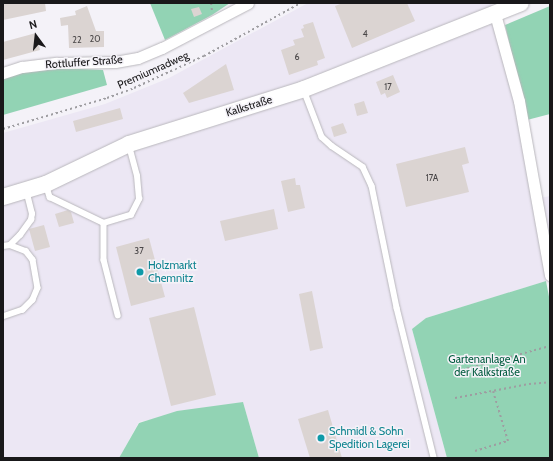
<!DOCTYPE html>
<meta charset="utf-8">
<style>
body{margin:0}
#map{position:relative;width:553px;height:461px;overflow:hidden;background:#f4f2f8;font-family:Cabin,sans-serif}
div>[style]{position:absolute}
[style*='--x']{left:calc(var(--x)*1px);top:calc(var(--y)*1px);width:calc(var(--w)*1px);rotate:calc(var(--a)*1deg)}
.built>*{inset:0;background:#ece7f4}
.green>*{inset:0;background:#92d3b4}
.building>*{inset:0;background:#dbd4d2}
.path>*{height:2px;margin-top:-1px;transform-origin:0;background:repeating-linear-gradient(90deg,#9e9da1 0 2px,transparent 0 5px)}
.roads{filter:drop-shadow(0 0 1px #b9b7bc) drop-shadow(0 0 1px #b9b7bc)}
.lane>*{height:5.5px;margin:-2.75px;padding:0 2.75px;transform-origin:2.75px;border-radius:2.75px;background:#fff}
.street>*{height:11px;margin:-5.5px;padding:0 5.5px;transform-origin:5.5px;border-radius:5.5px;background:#fff}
.secondary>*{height:16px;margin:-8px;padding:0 8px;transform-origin:8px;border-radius:8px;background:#fff}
.dots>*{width:11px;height:11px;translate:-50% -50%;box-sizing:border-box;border:2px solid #f4f2f8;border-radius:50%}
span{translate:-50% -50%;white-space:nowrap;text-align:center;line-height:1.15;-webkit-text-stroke:3px #f4f2f8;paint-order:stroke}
.number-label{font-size:9px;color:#4a4748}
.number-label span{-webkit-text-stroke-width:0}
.street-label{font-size:11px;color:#19181a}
.culture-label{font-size:11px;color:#0d838f}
.left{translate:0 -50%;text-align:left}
.park-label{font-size:11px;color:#025c3f}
.frame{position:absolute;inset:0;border:4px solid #19181a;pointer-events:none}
.north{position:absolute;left:16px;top:16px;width:40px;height:40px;-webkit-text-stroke:3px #f4f2f8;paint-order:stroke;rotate:345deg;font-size:11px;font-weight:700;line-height:16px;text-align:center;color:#19181a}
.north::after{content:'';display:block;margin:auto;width:14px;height:18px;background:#19181a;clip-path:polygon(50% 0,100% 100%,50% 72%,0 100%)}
</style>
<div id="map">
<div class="built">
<div style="clip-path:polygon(308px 3px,491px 3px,519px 101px,550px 280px,426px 318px,412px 329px,447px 458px,259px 458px,243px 402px,139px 422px,119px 458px,3px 458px,3px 133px,105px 104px,169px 78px)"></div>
<div style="clip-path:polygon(550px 196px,550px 253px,540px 198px)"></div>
</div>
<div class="green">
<div style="clip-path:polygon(150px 3px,230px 3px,212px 15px,165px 40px)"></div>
<div style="clip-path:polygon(550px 6px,550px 114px,527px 120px,505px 25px)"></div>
<div style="clip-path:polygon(58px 68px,103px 70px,107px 85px,3px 115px,3px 78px,24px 72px)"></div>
<div style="clip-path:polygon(546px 281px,550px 302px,550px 458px,447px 458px,412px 329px,426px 318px)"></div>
<div style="clip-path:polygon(243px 402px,259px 458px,119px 458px,139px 423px,177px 411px)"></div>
</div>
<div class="building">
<div style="clip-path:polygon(3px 3px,45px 3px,46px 11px,3px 20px)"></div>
<div style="clip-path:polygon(343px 3px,407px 3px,415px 21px,352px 48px,335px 6px)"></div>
<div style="clip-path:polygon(87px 6px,96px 31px,104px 31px,104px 47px,69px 48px,68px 25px,61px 26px,60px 18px,76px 15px,75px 11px)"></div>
<div style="clip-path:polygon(199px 7px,202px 14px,194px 17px,191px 9px)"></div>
<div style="clip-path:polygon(313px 22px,325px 58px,317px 61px,318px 65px,289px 75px,281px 50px,295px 45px,293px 40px,304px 37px,301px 29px,304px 28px,303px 25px)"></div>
<div style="clip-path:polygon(36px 33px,40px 50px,3px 60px,3px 42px)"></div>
<div style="clip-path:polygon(226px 64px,234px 90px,189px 103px,183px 93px)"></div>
<div style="clip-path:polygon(393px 75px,400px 92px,387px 98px,385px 93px,381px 95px,376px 82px)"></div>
<div style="clip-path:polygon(364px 101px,368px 113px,357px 116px,354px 104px)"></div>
<div style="clip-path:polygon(120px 108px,123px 119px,76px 132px,73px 121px)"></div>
<div style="clip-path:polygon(343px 123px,347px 133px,334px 137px,331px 127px)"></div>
<div style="clip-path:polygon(465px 147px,469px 163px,462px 165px,469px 192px,406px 207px,396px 164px)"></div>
<div style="clip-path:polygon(295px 178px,296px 185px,300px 185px,305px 208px,288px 212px,281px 181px)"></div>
<div style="clip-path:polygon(274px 209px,278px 229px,225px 241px,220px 221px)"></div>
<div style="clip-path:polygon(68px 210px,71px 212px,74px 223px,59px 227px,55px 214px)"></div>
<div style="clip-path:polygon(44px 225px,50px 247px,35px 251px,29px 229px)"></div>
<div style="clip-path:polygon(149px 238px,165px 297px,131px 306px,116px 247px)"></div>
<div style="clip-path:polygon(312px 291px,323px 348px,310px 351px,299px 294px)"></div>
<div style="clip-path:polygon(194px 307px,216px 395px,171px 406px,149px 318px)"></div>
<div style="clip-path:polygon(328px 410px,342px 458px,310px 458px,298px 419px)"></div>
</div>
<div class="path">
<div style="--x:211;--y:3;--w:8;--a:83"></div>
<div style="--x:3;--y:129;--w:109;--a:-16.6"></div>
<div style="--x:107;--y:98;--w:29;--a:-20"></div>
<div style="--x:134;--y:88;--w:77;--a:-24.6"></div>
<div style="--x:204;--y:56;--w:111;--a:-28.7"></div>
<div style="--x:462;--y:370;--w:91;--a:-15.3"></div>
<div style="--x:455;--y:398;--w:75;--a:-10.7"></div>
<div style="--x:529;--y:384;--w:21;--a:-5"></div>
<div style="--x:475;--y:451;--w:34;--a:-17"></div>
<div style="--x:508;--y:441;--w:52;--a:-106.7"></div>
</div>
<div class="roads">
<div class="lane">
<div style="--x:304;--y:90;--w:50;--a:69"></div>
<div style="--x:322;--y:137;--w:13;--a:42"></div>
<div style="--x:332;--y:146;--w:37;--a:34"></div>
<div style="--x:363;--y:167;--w:21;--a:65"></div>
<div style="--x:372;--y:186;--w:125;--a:78.4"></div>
<div style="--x:397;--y:308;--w:154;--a:76.1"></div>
<div style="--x:46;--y:184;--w:14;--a:73"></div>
<div style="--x:50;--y:197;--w:60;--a:25.7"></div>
<div style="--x:104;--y:223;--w:28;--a:-17"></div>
<div style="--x:131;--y:215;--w:18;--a:-63"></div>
<div style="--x:139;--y:199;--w:23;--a:-95"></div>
<div style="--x:137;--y:176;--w:31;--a:-105"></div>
<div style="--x:104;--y:223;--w:37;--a:90"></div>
<div style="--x:104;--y:260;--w:57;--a:75.7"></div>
<div style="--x:10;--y:245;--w:14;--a:-45"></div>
<div style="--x:20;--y:235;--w:19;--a:-54"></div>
<div style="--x:31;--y:220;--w:6;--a:-81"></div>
<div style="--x:32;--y:214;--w:25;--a:-104"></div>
<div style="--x:3;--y:246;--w:7;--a:-8"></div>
<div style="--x:10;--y:245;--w:17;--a:21"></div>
<div style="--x:26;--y:251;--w:11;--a:52"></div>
<div style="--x:33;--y:260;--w:28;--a:80"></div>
<div style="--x:38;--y:288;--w:13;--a:113"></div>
<div style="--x:33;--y:300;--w:14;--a:135"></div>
<div style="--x:23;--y:310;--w:21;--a:161"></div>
</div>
<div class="street">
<div style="--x:495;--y:14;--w:90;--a:74.6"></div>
<div style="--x:519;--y:101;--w:177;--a:79.9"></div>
<div style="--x:3;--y:73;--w:20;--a:-18"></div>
<div style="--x:22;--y:67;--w:35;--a:-7"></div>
<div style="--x:57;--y:63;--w:58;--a:-1"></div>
<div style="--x:115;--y:62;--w:23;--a:-10"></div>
<div style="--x:138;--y:58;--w:26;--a:-23"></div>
<div style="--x:162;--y:48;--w:97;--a:-27.6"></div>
</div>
<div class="secondary">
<div style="--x:3;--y:197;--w:45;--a:-16.8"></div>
<div style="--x:46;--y:184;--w:92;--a:-25.7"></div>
<div style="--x:129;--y:144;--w:183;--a:-17.4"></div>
<div style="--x:304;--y:89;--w:233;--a:-21.6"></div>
</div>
</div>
<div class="dots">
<div style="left:140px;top:272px;background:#0f9aa8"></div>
<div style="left:321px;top:438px;background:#0f9aa8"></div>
</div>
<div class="number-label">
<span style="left:365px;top:34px">4</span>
<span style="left:95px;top:39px">20</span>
<span style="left:77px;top:40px">22</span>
<span style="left:297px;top:57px">6</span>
<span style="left:388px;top:87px">17</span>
<span style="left:432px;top:178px">17A</span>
<span style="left:139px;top:251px">37</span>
</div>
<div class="street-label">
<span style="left:84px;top:62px;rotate:-4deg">Rottluffer Straße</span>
<span style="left:153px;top:70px;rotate:-24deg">Premiumradweg</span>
<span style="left:249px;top:106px;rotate:-17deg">Kalkstraße</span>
</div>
<div class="culture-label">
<span class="left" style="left:148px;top:272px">Holzmarkt<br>Chemnitz</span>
<span class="left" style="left:329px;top:438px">Schmidl &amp; Sohn<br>Spedition Lagerei</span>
</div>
<div class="park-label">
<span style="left:487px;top:366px">Gartenanlage An<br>der Kalkstraße</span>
</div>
<div class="frame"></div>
<div class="north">N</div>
</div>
